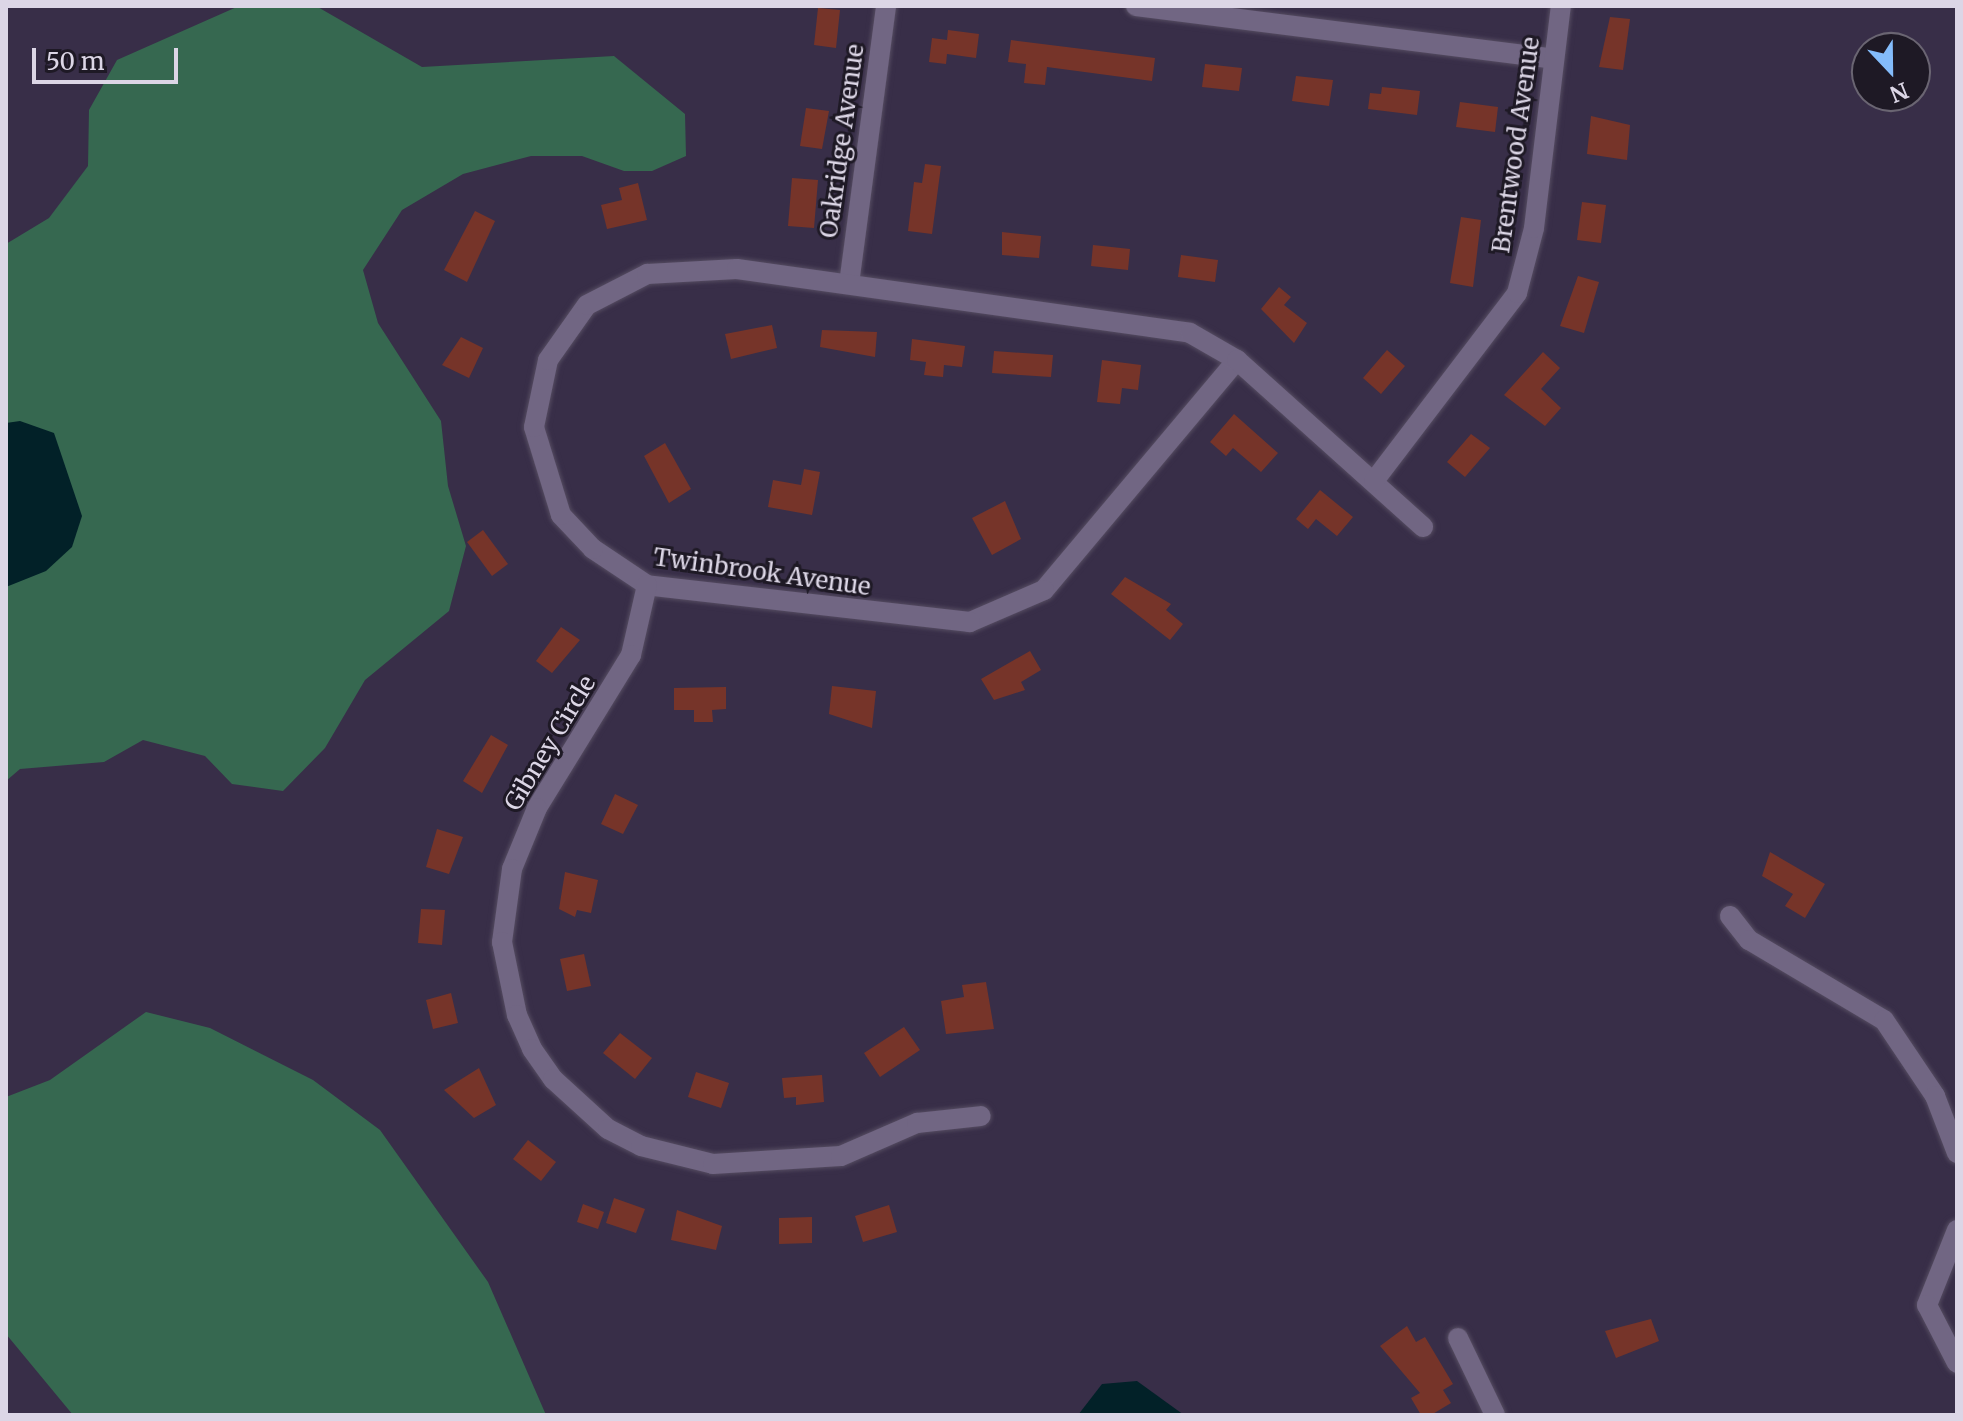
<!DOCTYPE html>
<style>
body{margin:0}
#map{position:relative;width:1963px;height:1421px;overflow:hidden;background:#382e48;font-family:Merriweather,serif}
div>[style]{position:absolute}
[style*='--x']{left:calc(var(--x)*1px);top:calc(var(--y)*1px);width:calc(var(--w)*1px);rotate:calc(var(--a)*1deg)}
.green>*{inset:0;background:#366850}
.water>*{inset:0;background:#022128}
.building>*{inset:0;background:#763429}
.roads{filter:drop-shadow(0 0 2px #554c61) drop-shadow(0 0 2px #554c61)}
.minor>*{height:20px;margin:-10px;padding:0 10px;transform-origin:10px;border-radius:10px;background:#716683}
span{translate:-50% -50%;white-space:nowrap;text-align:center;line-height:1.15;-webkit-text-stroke:6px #1e1925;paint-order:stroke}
.street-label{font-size:24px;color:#dcd6e6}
.frame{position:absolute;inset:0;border:8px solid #dcd6e6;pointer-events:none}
.north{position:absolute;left:1851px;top:32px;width:80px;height:80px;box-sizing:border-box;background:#1e1925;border:2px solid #6a6572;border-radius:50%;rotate:158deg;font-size:22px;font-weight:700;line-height:32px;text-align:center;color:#dcd6e6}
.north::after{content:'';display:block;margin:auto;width:28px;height:36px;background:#84bcfb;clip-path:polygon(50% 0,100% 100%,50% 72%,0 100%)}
.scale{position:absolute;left:32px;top:48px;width:146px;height:36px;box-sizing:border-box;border:4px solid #dcd6e6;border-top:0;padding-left:10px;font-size:24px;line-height:28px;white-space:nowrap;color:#dcd6e6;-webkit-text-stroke:6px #1e1925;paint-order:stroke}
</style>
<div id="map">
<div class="green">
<div style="clip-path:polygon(239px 6px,316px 6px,422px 67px,614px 56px,685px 114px,686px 156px,652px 171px,624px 171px,582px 156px,531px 156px,463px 174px,402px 210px,363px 270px,378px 323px,441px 421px,448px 486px,466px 546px,449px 611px,365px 680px,325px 748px,283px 791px,232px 784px,205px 756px,143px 740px,104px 762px,20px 769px,6px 781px,6px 244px,49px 218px,88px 166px,89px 110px,117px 60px)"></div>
<div style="clip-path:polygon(146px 1012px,210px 1028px,313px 1080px,380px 1130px,488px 1282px,546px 1415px,73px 1415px,6px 1334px,6px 1097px,50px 1080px)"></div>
</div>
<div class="water">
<div style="clip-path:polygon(20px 421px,54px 433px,82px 516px,72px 547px,46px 571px,6px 587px,6px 423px)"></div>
<div style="clip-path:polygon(1137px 1381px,1184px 1415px,1078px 1415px,1102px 1384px)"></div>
</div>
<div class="building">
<div style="clip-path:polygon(818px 8px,840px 10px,836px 48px,814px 45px)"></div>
<div style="clip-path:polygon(1610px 17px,1630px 19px,1623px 70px,1599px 67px)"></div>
<div style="clip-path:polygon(948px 30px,979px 34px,976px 58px,947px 54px,946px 64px,929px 62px,932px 38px,947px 40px)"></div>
<div style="clip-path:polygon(1011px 40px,1155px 58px,1152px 81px,1047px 67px,1045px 85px,1024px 83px,1026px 64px,1008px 62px)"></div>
<div style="clip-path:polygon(1205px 64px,1242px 68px,1239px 91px,1202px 87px)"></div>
<div style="clip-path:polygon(1296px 76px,1333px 80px,1329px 106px,1292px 101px)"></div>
<div style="clip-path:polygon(1382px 87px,1420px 91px,1417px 115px,1368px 109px,1370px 93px,1381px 94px)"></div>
<div style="clip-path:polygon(1460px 102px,1498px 107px,1495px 132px,1456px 127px)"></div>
<div style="clip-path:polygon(806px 108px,829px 111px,822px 149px,800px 146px)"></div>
<div style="clip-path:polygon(1591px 116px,1630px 125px,1627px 160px,1587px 154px)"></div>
<div style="clip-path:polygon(925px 164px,941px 166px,932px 234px,908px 231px,914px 182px,922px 183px)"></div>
<div style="clip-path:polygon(792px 178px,818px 180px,814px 228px,788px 226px)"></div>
<div style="clip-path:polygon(638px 183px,647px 220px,607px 229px,601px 205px,622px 200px,619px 188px)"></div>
<div style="clip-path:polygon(1582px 202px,1606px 205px,1601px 243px,1577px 240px)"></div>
<div style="clip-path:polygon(475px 211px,495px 221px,467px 282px,444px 270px)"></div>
<div style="clip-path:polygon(1461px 217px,1481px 220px,1473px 287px,1450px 283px)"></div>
<div style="clip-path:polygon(1002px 232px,1041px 236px,1039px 258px,1002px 255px)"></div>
<div style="clip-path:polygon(1093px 245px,1130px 249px,1128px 270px,1091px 266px)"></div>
<div style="clip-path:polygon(1181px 255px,1218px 260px,1215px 282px,1178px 277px)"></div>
<div style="clip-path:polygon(1578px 276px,1599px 282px,1584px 333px,1560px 326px)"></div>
<div style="clip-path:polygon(1279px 287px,1291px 297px,1284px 305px,1307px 323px,1294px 343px,1261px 309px)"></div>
<div style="clip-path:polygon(772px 325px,777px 348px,731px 359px,725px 334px)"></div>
<div style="clip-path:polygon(822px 330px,877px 332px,875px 357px,820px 347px)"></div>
<div style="clip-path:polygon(461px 337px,483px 348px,469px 378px,442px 365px)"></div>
<div style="clip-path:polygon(912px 339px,965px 346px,962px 367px,944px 365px,943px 377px,924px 375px,926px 362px,910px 360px)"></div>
<div style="clip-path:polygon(1387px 350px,1405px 366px,1381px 394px,1363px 378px)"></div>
<div style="clip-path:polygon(994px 351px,1053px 355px,1051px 377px,992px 373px)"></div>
<div style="clip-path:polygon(1543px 352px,1560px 368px,1541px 389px,1561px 408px,1545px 426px,1504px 395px)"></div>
<div style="clip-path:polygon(1102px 360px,1141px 365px,1138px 390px,1122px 388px,1120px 404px,1097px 402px)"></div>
<div style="clip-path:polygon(1234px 414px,1278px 453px,1261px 472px,1233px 448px,1226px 456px,1210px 442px)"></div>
<div style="clip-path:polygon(1471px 434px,1490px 448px,1465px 477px,1447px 462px)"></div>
<div style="clip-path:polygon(665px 443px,691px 489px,669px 503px,644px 456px)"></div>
<div style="clip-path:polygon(804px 469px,820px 472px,812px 515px,768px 507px,773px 480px,801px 485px)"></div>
<div style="clip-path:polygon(1320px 490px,1353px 517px,1337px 536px,1316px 519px,1308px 529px,1296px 519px)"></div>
<div style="clip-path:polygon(1005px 501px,1021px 539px,992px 555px,972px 518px)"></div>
<div style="clip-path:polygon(483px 530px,508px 564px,492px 576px,467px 542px)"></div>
<div style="clip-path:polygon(1125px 577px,1171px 604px,1166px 610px,1183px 624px,1170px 640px,1111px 594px)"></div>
<div style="clip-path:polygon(561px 627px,580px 640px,552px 673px,536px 661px)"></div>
<div style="clip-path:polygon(1030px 651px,1041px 670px,1021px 682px,1025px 690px,994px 700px,981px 679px)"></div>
<div style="clip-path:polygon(832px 686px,876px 691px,872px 728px,829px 714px)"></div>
<div style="clip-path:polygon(726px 687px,726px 709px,712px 710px,713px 722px,694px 722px,694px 710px,674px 710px,674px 688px)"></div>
<div style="clip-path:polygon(491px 735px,508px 745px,482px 793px,463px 781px)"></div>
<div style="clip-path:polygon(615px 794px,638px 805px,623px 834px,601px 824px)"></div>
<div style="clip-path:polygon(437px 829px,463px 837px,449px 874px,426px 867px)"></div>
<div style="clip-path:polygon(1770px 852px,1825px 884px,1805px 918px,1785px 906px,1793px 894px,1762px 876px)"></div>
<div style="clip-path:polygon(565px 872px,598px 880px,591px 913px,577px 910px,575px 917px,559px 909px)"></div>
<div style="clip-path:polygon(421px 909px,445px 910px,442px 945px,418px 943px)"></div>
<div style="clip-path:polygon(584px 954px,591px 986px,567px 991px,560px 959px)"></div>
<div style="clip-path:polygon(986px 982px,994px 1029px,946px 1034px,941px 1001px,964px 997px,962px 985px)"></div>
<div style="clip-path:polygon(451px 993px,458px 1023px,433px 1029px,426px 1000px)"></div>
<div style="clip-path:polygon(904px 1027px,920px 1050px,880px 1077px,864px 1053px)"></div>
<div style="clip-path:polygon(620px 1033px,652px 1058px,635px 1079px,603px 1053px)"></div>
<div style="clip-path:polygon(479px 1068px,496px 1105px,474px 1118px,444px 1090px)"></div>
<div style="clip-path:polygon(696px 1072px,729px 1083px,721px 1108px,688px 1097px)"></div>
<div style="clip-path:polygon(822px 1075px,824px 1102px,796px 1105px,796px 1097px,784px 1098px,782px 1078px)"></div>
<div style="clip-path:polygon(528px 1140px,556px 1162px,541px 1181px,513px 1159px)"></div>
<div style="clip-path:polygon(614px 1198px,645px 1209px,636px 1233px,606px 1223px)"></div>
<div style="clip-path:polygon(583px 1204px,604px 1212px,598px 1229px,577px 1222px)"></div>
<div style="clip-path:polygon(889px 1205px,897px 1232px,863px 1242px,855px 1216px)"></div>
<div style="clip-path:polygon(677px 1210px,722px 1226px,716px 1250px,671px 1240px)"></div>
<div style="clip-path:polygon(812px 1217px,812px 1243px,779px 1244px,779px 1218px)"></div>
<div style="clip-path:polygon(1651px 1319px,1659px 1341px,1616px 1358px,1605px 1331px)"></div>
<div style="clip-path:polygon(1407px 1326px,1416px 1342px,1425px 1337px,1453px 1384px,1443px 1390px,1451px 1403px,1431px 1415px,1421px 1415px,1411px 1398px,1420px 1393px,1380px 1346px)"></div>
</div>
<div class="roads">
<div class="minor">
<div style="--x:1136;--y:6;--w:421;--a:7.2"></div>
<div style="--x:849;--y:284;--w:280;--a:-82.4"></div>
<div style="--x:1237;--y:360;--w:300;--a:130"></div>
<div style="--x:1044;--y:590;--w:81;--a:156.6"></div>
<div style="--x:970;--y:622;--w:325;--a:-173.5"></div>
<div style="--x:647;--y:585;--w:65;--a:-146.3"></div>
<div style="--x:593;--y:549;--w:47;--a:-133.3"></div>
<div style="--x:561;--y:515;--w:92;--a:-107.1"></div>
<div style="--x:534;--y:427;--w:68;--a:-78.2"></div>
<div style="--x:548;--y:360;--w:67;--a:-54.7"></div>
<div style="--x:587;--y:305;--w:68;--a:-27.3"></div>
<div style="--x:647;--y:274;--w:90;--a:-3.2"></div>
<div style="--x:737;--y:269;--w:457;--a:8"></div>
<div style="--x:1190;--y:333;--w:54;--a:29.9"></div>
<div style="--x:1237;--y:360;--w:250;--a:41.9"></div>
<div style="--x:1374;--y:481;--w:236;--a:-52.7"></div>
<div style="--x:1517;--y:293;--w:67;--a:-75.3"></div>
<div style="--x:1534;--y:228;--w:224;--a:-83.1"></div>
<div style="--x:647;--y:585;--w:72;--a:102.9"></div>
<div style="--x:631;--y:655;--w:180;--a:121.6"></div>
<div style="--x:537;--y:808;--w:66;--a:112.3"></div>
<div style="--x:512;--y:869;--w:74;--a:97.8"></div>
<div style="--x:502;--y:942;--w:75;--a:78.4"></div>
<div style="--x:517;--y:1015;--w:37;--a:66"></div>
<div style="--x:532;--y:1049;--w:37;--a:55"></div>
<div style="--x:553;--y:1079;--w:74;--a:42.3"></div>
<div style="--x:608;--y:1129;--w:37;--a:27"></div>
<div style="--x:641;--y:1146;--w:74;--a:14"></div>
<div style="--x:713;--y:1164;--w:128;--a:-3.6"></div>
<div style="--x:841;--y:1156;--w:83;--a:-23.5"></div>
<div style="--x:917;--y:1123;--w:64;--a:-6.2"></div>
<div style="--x:1730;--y:916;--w:31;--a:52"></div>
<div style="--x:1749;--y:940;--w:157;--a:30.7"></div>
<div style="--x:1884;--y:1020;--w:92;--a:56.1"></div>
<div style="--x:1935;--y:1096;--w:61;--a:68.9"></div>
<div style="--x:1957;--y:1230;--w:81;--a:111.8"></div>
<div style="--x:1927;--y:1305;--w:65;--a:62.7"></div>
<div style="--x:1458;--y:1338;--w:85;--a:64.3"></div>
</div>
</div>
<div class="street-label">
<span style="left:842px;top:141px;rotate:-82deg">Oakridge Avenue</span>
<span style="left:1516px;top:145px;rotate:-82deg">Brentwood Avenue</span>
<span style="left:762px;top:572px;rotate:8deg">Twinbrook Avenue</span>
<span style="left:550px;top:743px;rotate:-59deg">Gibney Circle</span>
</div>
<div class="frame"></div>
<div class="north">N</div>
<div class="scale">50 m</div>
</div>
